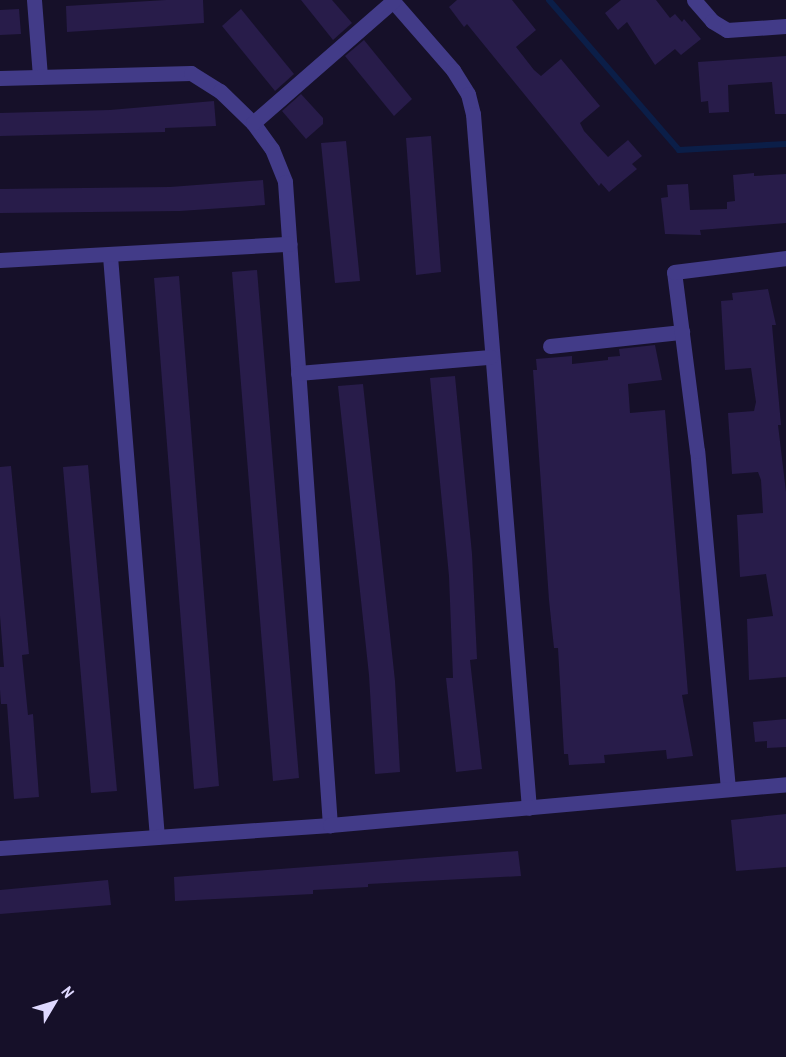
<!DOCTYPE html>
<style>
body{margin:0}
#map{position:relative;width:786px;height:1057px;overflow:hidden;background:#161029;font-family:"Archivo Narrow",sans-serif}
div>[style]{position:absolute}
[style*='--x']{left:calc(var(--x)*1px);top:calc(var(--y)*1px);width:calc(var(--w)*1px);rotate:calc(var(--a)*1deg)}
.stream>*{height:6px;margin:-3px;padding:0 3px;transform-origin:3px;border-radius:3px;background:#0b1e48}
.building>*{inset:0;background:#281c4a}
.street>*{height:15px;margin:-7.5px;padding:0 7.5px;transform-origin:7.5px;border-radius:7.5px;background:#423b88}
span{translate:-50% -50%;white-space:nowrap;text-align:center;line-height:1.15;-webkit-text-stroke:4.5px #161029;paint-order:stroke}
.north{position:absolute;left:24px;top:973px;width:60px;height:60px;-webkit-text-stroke:4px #161029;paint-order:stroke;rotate:52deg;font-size:16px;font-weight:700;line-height:24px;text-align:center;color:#dfd9ff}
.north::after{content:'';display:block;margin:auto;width:21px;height:27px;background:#dfd9ff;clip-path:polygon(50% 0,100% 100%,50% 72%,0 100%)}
</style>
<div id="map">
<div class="stream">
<div style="--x:549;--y:0;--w:198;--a:49.1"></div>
<div style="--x:679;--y:150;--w:107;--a:-3.2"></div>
</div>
<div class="building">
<div style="clip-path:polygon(166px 0,203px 0,204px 23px,67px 32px,66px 6px)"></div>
<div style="clip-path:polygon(301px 0,332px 0,352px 23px,333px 40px)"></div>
<div style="clip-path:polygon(457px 0,512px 0,536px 30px,516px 47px,534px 70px,541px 76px,561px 59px,600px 106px,580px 123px,584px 131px,608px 157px,628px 140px,642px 156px,632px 164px,637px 169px,609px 192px,601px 183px,599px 186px,467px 24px,464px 27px,449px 7px)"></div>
<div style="clip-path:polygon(621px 0,656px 0,670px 18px,675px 14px,682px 22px,684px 19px,701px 39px,681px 55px,675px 49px,655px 65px,627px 22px,618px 30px,605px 13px)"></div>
<div style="clip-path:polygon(19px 9px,21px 34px,0 35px,0 10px)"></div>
<div style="clip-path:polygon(241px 9px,294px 74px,275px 91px,222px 26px)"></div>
<div style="clip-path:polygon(364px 40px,412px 99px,394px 116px,345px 56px)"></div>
<div style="clip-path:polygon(786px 56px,786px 114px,775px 114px,772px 82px,728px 85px,729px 112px,709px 113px,708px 101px,701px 102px,698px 62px)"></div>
<div style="clip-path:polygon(301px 94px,323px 118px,323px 124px,306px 139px,282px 111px)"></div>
<div style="clip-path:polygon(214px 101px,216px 126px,165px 128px,165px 132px,0 136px,0 113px,110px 110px)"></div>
<div style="clip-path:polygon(431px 136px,441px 272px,416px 275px,406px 138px)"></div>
<div style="clip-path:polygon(346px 141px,360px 281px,335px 283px,321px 143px)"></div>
<div style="clip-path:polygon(754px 173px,754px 176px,786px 174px,786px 223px,700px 230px,701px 235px,665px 234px,661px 198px,668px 197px,667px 185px,688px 184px,690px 210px,727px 209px,727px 202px,735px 201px,733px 175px)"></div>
<div style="clip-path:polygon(263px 180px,265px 205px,180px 211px,0 213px,0 189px,170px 187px)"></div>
<div style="clip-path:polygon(257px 270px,299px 778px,273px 781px,232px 272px)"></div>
<div style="clip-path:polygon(179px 276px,219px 786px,194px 789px,154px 278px)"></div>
<div style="clip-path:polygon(768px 289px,776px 325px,772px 325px,781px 425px,778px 425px,786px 492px,786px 677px,749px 680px,747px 619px,773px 616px,766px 574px,740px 577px,737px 515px,763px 513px,761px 480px,758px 472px,732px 474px,728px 413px,754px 411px,756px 402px,751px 368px,725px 370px,721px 301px,733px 300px,732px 293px)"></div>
<div style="clip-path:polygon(655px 345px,662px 380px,628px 384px,630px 413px,665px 410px,688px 694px,682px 695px,693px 756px,667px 759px,666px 750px,604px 755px,605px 763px,569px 765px,568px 754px,564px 754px,558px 648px,554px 648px,549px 600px,533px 370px,537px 370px,536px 359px,572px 356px,572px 364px,608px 360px,608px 357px,620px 356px,619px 349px)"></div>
<div style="clip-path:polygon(455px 376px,472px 554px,477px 659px,470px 660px,482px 769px,456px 772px,446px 678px,453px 678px,449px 576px,430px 378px)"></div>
<div style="clip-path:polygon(363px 384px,395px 681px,400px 772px,375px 774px,369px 675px,338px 386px)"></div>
<div style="clip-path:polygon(88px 465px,117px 791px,91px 793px,63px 467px)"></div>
<div style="clip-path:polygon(11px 466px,29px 654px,22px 655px,28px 715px,33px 714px,39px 797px,14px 799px,7px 704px,1px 704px,0 690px,0 667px,4px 667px,0 616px,0 467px)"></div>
<div style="clip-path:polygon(786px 719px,786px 747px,767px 748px,767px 741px,755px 742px,753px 722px)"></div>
<div style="clip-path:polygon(786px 814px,786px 867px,736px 871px,731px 820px)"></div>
<div style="clip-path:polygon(518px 851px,521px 876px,368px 884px,368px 887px,313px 890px,313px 894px,175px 901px,174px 877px)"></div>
<div style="clip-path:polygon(108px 880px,111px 905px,0 914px,0 890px)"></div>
</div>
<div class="street">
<div style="--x:34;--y:0;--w:77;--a:85.5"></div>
<div style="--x:392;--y:0;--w:93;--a:48.9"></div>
<div style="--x:453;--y:70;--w:28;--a:58"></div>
<div style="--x:468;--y:94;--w:21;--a:76"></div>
<div style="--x:473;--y:114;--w:696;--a:85.39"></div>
<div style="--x:694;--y:0;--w:28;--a:49"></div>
<div style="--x:712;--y:21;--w:17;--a:31"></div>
<div style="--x:727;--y:30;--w:59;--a:-3.9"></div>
<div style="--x:0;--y:78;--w:191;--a:-1.5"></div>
<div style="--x:191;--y:73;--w:34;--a:32"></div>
<div style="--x:220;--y:91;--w:46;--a:44.1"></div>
<div style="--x:253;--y:123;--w:32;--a:54"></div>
<div style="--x:272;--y:149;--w:35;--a:68"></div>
<div style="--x:285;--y:182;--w:645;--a:86"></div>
<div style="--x:253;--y:123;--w:186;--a:-41.1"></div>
<div style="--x:110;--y:256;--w:583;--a:85.38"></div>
<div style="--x:0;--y:260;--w:290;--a:-3.2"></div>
<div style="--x:550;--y:346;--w:133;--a:-6.1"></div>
<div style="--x:298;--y:373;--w:193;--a:-4.8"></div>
<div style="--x:728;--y:789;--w:339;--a:-95.2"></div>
<div style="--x:697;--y:451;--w:180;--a:-97.3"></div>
<div style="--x:674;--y:272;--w:113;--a:-7.1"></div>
<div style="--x:0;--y:848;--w:331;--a:-4"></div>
<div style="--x:330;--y:825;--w:458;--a:-5.1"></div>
</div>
<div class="north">N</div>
</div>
